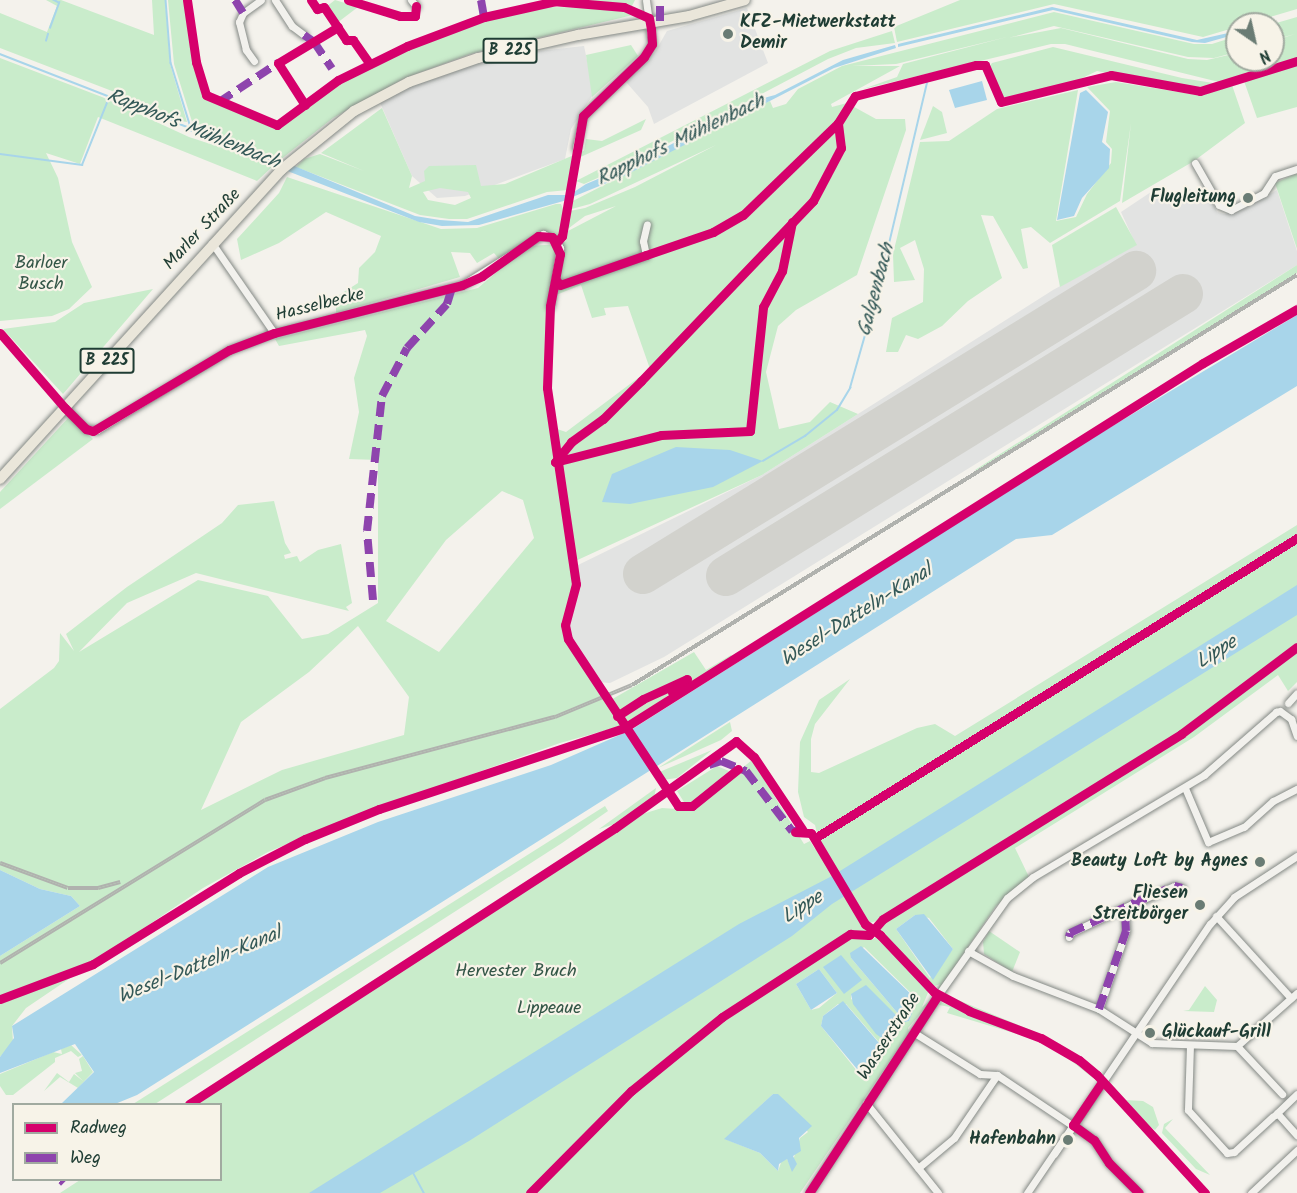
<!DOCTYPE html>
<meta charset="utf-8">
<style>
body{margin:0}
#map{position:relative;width:1297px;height:1193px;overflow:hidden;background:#f4f2ec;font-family:Kalam,sans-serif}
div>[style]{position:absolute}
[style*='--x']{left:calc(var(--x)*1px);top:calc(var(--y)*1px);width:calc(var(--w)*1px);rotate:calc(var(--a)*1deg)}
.built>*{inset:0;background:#e2e3e2}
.green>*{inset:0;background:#c9eccb}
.water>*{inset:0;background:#a8d5ea}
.stream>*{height:1.5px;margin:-0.75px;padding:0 0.75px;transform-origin:0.75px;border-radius:0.75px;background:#a8d5ea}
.runway>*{height:40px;margin:-20px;padding:0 20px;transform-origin:20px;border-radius:20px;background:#d2d2cd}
.roads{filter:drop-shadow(0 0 2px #848985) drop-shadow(0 0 2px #848985)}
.minor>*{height:7px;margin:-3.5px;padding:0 3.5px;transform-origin:3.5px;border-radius:3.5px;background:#f2f1ed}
.primary>*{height:10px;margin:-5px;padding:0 5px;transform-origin:5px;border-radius:5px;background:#eae6da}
.rail>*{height:4px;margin-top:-2px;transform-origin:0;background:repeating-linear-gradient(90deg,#f7f3e8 0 4.5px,#b0b2ae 0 9px);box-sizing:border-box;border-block:2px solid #b0b2ae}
.quiet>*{height:8px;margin-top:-4px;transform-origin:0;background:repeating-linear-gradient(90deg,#8e44ad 0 15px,transparent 0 23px)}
.cycleway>*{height:9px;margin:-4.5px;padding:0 4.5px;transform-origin:4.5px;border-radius:4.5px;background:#d6006c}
.dots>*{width:16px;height:16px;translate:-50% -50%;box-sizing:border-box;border:3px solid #f7f3e8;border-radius:50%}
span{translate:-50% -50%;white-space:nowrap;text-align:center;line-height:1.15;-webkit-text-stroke:4.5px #f7f3e8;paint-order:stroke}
.shield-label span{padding:2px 4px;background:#f7f3e8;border:2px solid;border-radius:4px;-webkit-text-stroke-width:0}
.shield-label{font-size:16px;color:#1f3d34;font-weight:700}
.poi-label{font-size:18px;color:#1f3d34;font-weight:700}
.left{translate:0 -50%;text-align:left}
.right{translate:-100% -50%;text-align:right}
.street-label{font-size:18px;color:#1f3d34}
.park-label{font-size:18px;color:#335647}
.water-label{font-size:20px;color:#345958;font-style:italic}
.legend{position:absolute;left:12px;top:1103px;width:210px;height:78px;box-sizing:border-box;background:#f7f3e8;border:2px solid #a1aaa0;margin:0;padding:8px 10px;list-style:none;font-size:18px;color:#1f3d34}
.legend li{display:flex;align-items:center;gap:12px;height:30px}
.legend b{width:30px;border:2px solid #a1aaa0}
.north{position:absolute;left:1225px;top:12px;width:60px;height:60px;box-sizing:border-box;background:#f7f3e8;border:2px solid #a1aaa0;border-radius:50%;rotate:146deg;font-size:16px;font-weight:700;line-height:24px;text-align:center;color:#1f3d34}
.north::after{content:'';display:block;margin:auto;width:21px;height:27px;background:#6a7c74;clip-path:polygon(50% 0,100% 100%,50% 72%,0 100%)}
</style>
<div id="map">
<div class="built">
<div style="clip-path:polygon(747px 8px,768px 63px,654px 124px,648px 107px,626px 82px,633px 71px,655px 52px,667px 31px)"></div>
<div style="clip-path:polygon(584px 46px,594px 93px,571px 129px,565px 159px,465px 196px,437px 198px,412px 176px,378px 98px,478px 58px)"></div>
<div style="clip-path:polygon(1205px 186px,1217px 212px,1224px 214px,1243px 209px,1277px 190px,1297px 251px,1297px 265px,664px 657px,610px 683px,597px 682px,569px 638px,569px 622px,579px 590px,576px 566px,762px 475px,1053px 290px,1136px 245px,1121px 212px,1154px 190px,1162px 204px,1190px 189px,1193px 193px)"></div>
</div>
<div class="green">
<div style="clip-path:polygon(46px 0,61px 0,154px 35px,152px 0,165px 0,170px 64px,187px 122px,175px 120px,125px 96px,0 48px,0 13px,47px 32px,57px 6px)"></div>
<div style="clip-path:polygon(168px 0,185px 0,193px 53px,207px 98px,275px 125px,385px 57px,467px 25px,543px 7px,622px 8px,633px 15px,470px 54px,405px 78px,333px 118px,280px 160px,194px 128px,174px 64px)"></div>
<div style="clip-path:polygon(335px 0,358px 7px,337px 23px,326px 7px)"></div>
<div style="clip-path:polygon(571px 0,635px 0,631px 8px,558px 2px)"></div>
<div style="clip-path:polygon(960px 0,1297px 0,1297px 9px,1203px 37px,1054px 4px,897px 42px,894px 27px)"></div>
<div style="clip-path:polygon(evenodd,1054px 12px,1194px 44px,1212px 44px,1237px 36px,1237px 52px,1214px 58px,1188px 57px,1054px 26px,1008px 38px,1061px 28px,1188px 59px,1207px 60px,1237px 53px,1237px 60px,1273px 60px,1273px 41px,1295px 34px,1273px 40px,1273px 24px,1297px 17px,1297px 59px,1223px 83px,1065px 44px,1051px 44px,863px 89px,897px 77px,903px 64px,1007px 37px,896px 64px,852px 66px,900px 66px,831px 104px,832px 107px,847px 103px,876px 119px,905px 119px,906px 130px,857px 275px,796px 310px,778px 326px,766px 372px,779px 429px,810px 422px,830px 402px,858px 414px,762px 475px,571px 563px,573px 592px,564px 622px,566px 639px,621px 726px,560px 743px,360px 814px,268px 852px,203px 888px,26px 1008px,12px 1026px,13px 1042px,0 1057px,0 956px,80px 906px,71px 896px,40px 889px,0 870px,0 709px,54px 668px,59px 661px,60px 633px,74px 651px,66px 634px,127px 587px,222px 523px,238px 505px,274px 501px,285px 543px,291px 553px,284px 555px,285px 559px,297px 556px,300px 562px,318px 550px,341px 544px,352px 603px,346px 607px,349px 611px,196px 573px,127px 603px,79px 652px,198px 580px,268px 596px,302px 639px,328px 634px,378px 603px,378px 460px,349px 459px,359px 412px,354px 378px,367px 336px,365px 330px,279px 346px,275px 339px,478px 288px,528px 246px,561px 244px,566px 241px,568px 231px,616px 206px,585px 216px,565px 231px,570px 211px,585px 208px,635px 187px,716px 145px,590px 204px,568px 210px,569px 203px,760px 105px,770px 101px,773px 108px,786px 104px,798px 89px,842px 66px,1054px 12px,581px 285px,592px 318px,606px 315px,604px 308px,628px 306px,650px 369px,566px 432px,557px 429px,549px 389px,556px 295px,581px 285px,1054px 12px,502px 491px,523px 500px,534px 538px,439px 652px,386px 621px,446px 540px,502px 491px,1054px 12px,358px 626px,409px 697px,404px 735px,282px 770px,201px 810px,241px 722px,309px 672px,358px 626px)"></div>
<div style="clip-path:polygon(892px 31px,895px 43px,856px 48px,828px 59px,629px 164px,584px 184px,576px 181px,830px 51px)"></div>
<div style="clip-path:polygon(631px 45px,638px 56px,592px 97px,586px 55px)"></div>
<div style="clip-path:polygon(1053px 47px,1182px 78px,1219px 84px,1185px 89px,1097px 71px,1078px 80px,1009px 98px,1001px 96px,989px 67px,992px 63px)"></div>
<div style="clip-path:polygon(0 58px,102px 97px,189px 137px,274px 165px,257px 181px,98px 117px,80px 164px,46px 153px,58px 178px,72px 242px,92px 287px,69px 309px,52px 316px,0 321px)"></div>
<div style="clip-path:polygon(1297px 64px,1297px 107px,1257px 118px,1244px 81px)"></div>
<div style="clip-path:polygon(1116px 82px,1197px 95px,1232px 85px,1245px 123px,1194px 161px,1122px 203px,1131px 123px,1120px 201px,1050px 243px,1031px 227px,1021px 229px,1028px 268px,1023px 269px,993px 216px,981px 215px,1002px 278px,968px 301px,942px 326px,918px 339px,906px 335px,898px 352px,886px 352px,892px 318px,923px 302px,924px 269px,915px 240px,900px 248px,915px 280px,894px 282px,893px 254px,920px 142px,949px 141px,997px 109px,1078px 90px,1056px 221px,1076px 217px,1087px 194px,1111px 163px,1112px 149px,1106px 142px,1110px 111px,1087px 87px)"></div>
<div style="clip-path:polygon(933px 106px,942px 112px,947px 133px,920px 140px)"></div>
<div style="clip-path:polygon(evenodd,382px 108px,412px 176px,409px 188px,425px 181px,424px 171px,429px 166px,476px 165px,481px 186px,505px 184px,574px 155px,568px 190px,547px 192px,467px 219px,449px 219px,420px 215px,296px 167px,304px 159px,320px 154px,364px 171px,321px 153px,382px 108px,440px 188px,468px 192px,471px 198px,455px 205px,428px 200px,423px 192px,440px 188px)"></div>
<div style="clip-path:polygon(646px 119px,641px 130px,576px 159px,577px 152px,584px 151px,586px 139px,602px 141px)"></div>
<div style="clip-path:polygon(1297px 173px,1297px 249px,1275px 183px)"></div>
<div style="clip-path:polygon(287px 177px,441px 229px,477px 228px,556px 204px,561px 204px,565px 214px,558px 237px,540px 231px,499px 259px,494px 253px,477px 263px,470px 253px,451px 252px,460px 277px,336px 313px,336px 297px,358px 283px,359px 268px,375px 252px,381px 236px,326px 212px,279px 243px,241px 260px,237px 239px,279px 193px)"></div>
<div style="clip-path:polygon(1116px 207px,1137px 245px,1060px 287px,1052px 245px)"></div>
<div style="clip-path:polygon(1297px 265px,1297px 273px,976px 471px,975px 470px)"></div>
<div style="clip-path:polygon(153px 289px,63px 394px,3px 329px,55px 322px,84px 303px)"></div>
<div style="clip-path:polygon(69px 417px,93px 439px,0 509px,0 492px)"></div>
<div style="clip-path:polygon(evenodd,1297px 525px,1297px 682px,1288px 691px,1278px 675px,1194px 737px,1015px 848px,1029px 877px,996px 906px,937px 992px,940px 984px,935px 986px,916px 972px,885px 939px,879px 929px,884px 919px,862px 925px,868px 931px,865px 936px,873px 939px,878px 936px,906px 969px,930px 988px,922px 1007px,935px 996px,908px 1028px,909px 1033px,800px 1193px,60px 1193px,80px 1180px,220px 1180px,220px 1104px,188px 1104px,636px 816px,662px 808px,691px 810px,752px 760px,804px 844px,810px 841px,815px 849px,820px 845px,815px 825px,804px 817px,798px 792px,800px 742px,819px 700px,850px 679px,815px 724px,811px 739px,811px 772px,819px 773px,917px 728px,935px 724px,955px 736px,1297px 525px,915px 915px,929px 918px,953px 949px,930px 978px,896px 929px,915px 915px,1297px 525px,864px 947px,916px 998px,909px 1021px,905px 1022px,851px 958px,864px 947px,1297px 525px,819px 969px,837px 993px,819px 1008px,811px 1010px,796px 984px,819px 969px,1297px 525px,851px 994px,884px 1004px,904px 1023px,901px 1030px,851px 999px,851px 994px,1297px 525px,838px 1004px,846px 1004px,884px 1048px,865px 1081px,821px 1026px,823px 1016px,838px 1004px,1297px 525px,773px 1094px,808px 1132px,800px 1138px,791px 1167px,787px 1159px,782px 1160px,778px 1171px,760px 1153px,725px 1139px,773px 1094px)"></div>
<div style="clip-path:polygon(694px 652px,706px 670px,731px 655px,734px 658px,657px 707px,692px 677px,681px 678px,617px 713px,609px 701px)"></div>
<div style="clip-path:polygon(683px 682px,650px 711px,625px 725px,620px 717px,644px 700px)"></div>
<div style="clip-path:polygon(730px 722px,732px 731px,721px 740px,658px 768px)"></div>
<div style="clip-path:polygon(712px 750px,677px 778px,662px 780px,657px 773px)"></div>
<div style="clip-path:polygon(717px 766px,729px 771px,695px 802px,684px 802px,677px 791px)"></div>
<div style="clip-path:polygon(656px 788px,654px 798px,621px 822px,599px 829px)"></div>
<div style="clip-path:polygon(605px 806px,608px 811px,562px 843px,155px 1104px,133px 1104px)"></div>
<div style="clip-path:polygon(989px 931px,1020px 952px,1012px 972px,984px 954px,983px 942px)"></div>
<div style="clip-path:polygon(1205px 986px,1217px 1000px,1214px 1012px,1183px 1011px,1189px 1010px)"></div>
<div style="clip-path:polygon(946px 995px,1045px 1036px,1098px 1070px,1045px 1038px,968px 1009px,947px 999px)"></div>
<div style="clip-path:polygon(941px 1002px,1044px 1041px,1095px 1075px,1093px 1078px,1065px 1056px,1034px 1039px,947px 1013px,950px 1007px,939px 1005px)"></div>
<div style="clip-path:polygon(71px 1045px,82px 1055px,78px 1057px,71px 1051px,55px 1058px,55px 1062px,13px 1095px,6px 1095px,0 1086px,0 1074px,53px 1052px,62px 1054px,61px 1049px)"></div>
<div style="clip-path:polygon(83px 1056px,93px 1072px,78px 1088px,60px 1077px,44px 1091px,57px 1073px,69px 1082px,74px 1074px,83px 1081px,75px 1073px,82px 1071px,79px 1059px)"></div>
<div style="clip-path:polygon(1124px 1100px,1143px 1101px,1153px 1107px,1159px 1125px,1155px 1130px,1149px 1126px,1154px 1131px,1151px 1134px,1122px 1104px)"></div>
<div style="clip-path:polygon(1173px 1119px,1165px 1128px,1210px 1175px,1196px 1169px,1162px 1133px,1164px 1124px)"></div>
</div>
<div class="water">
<div style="clip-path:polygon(1052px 7px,1197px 40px,1237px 31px,1237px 34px,1205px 43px,1192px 42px,1053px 10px,898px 47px,898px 44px)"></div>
<div style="clip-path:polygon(895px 45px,896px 48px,834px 68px,624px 176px,570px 198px,571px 194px,586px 184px,634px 164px,753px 101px,775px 95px,843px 60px)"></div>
<div style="clip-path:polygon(982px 81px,987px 100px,955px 108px,949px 90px)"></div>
<div style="clip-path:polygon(1086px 90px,1108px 112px,1102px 142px,1110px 149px,1109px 168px,1082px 198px,1074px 216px,1057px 220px,1080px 93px)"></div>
<div style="clip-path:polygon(280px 160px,415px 216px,440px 220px,468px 222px,548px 195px,568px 195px,567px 200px,479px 225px,442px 226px,419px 222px,290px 172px,274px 164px)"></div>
<div style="clip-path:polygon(1297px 315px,1297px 386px,1052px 535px,1016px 539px,137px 1095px,115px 1104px,61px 1104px,94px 1072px,75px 1044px,0 1073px,0 1057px,14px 1038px,12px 1026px,268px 867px,378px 822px,551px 765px,631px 730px,1081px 445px)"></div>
<div style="clip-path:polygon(676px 447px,730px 450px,763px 461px,713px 487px,630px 504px,602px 502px,612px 474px)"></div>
<div style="clip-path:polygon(1297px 585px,1297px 615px,832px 904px,792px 936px,469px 1141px,380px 1193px,309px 1193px,739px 924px,832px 876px)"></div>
<div style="clip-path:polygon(0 870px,40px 889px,71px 896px,80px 906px,0 956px)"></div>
<div style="clip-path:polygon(924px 914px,953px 949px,933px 980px,896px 929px,915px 915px)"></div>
<div style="clip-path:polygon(861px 946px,917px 1000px,909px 1021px,905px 1022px,851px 958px,850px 953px)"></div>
<div style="clip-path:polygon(841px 955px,862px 980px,844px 994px,823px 967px)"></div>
<div style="clip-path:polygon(819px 969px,837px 993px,811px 1010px,796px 984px)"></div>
<div style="clip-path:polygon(866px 985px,904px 1023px,890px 1044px,876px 1034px,853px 1004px,851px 994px)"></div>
<div style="clip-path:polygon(843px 1001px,885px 1050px,867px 1081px,821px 1026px,823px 1016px)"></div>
<div style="clip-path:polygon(773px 1094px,778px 1094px,812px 1126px,799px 1138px,801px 1151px,793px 1156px,797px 1164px,792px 1172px,787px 1159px,779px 1164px,778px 1171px,760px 1153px,724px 1139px)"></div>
</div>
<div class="stream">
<div style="--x:166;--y:0;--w:63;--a:85.5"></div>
<div style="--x:171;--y:63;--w:71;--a:72.8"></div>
<div style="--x:50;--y:28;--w:27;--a:-70"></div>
<div style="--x:59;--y:3;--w:7;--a:-153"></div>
<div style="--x:46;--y:41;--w:7;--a:-74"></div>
<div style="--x:0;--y:54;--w:300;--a:21.3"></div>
<div style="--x:0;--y:154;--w:83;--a:7.6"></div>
<div style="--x:82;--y:165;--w:72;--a:-68.1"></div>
<div style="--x:763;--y:461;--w:49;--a:-30.8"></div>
<div style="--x:805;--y:436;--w:41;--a:-39.1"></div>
<div style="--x:837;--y:410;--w:26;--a:-59"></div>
<div style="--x:850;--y:388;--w:106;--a:-74.1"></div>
<div style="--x:879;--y:286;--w:213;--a:-76.7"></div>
<div style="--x:413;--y:1172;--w:24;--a:62"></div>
</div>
<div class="runway">
<div style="--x:643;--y:574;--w:579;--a:-31.58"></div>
<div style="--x:726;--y:576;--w:537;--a:-31.68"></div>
</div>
<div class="roads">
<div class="minor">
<div style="--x:275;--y:0;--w:31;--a:57"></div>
<div style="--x:292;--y:26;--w:15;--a:37"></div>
<div style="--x:411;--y:0;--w:8;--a:50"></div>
<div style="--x:254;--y:61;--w:14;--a:-126"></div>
<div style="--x:246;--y:50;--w:29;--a:-104"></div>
<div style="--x:239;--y:22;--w:10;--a:-66"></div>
<div style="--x:243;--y:13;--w:22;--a:-36"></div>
<div style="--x:576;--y:148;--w:33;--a:-78"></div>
<div style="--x:583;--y:116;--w:85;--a:-44"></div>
<div style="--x:644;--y:57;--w:15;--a:-58"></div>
<div style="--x:652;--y:44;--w:44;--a:-97.8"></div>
<div style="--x:1195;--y:163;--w:48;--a:60.3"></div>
<div style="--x:1219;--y:205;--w:13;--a:23"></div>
<div style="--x:1231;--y:210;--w:37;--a:-27"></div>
<div style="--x:1264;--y:193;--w:20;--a:-57"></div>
<div style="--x:1275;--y:176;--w:23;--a:-18"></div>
<div style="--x:212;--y:243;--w:109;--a:55.4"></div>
<div style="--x:556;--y:280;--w:6;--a:51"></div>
<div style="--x:560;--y:285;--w:91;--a:-19.2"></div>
<div style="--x:646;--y:255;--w:14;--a:-102"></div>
<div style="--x:643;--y:241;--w:17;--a:-77"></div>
<div style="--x:65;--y:408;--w:30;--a:45"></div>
<div style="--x:86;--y:429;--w:11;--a:5"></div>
<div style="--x:97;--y:430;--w:154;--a:-31.2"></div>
<div style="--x:229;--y:350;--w:48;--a:-20.7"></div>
<div style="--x:274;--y:333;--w:194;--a:-14.3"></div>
<div style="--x:462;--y:285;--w:96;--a:-32.2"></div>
<div style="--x:543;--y:234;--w:14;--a:25"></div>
<div style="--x:556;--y:240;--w:9;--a:63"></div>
<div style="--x:560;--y:248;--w:59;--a:99.8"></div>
<div style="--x:1288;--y:703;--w:13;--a:-48"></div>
<div style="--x:1185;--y:788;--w:59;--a:66.9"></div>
<div style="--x:1208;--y:842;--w:39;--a:-23"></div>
<div style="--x:1244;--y:827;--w:39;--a:-42"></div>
<div style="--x:1273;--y:801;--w:27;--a:-27"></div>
<div style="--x:1216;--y:916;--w:111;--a:47.6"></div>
<div style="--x:1069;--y:937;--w:4;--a:-76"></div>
<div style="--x:1070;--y:933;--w:68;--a:-25.1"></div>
<div style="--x:1132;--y:904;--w:46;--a:-23.2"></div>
<div style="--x:1174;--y:886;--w:8;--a:14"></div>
<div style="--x:968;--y:951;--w:51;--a:29.1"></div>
<div style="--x:1013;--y:976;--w:92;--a:21"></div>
<div style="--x:1099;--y:1009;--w:63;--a:32.7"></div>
<div style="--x:1152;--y:1043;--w:85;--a:2"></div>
<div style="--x:1237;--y:1046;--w:80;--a:-41.5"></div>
<div style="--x:1099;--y:1009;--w:83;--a:-70.9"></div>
<div style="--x:1126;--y:931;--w:22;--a:-93"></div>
<div style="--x:913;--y:1032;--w:79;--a:32.1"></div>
<div style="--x:980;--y:1074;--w:17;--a:3"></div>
<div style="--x:997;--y:1075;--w:117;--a:33.8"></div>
<div style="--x:1094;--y:1140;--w:27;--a:57"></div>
<div style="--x:1109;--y:1163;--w:42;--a:45"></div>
<div style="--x:1190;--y:1045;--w:65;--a:91.8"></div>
<div style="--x:1188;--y:1110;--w:58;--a:47.8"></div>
<div style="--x:1227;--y:1153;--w:7;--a:-8"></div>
<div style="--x:1234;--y:1152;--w:52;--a:-42.6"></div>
<div style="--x:1237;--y:1046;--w:66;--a:46.8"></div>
<div style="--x:866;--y:1103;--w:115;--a:51.3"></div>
<div style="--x:1277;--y:1113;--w:30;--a:48"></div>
<div style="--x:1275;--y:1115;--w:30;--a:-44"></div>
<div style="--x:1054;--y:1154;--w:278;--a:-55.9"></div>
<div style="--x:1210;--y:924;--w:36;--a:-48"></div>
<div style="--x:1234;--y:897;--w:75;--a:-33.1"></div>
<div style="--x:918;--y:1168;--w:47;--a:-39.8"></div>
<div style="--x:954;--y:1138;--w:76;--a:-55.7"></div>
<div style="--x:809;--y:1193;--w:236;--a:-56.9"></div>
<div style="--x:938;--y:995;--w:119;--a:-54.6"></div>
<div style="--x:1007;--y:898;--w:33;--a:-39"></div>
<div style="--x:1033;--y:877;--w:199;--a:-30.8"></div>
<div style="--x:1204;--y:775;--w:96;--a:-41.2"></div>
<div style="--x:1276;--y:712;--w:4;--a:-14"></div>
<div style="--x:1280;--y:711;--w:14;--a:36"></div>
<div style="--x:1291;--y:719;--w:18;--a:71"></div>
<div style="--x:1027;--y:1193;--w:82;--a:-55.9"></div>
<div style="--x:1251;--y:1193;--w:63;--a:-43.1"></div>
</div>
<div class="primary">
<div style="--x:0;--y:479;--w:418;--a:-47.7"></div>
<div style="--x:281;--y:170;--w:94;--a:-38.9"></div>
<div style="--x:354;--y:111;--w:62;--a:-27.8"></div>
<div style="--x:409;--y:82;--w:73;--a:-19.2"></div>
<div style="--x:478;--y:58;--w:103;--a:-13"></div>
<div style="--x:578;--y:35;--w:113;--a:-9.7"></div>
<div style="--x:689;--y:16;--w:58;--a:-15.9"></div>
</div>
</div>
<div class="rail">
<div style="--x:0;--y:863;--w:72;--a:20.2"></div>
<div style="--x:68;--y:888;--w:30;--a:0"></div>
<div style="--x:98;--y:888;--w:23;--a:-15"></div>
<div style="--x:0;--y:963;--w:311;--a:-31.6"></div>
<div style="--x:265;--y:800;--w:64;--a:-20.1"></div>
<div style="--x:325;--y:778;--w:238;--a:-14.9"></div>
<div style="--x:555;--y:717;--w:83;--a:-22.6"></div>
<div style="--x:632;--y:685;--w:781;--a:-31.66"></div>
</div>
<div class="quiet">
<div style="--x:235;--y:0;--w:15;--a:58"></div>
<div style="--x:481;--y:0;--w:17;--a:80"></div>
<div style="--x:660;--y:21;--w:21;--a:-90"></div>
<div style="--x:304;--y:35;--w:12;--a:35"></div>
<div style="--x:314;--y:42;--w:32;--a:56"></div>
<div style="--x:219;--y:102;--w:71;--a:-33.5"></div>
<div style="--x:373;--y:600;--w:69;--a:-95"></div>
<div style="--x:367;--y:531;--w:136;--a:-83.7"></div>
<div style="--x:382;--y:396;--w:54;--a:-62.5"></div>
<div style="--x:407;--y:348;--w:59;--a:-47.7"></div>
<div style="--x:447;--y:304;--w:17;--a:-73"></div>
<div style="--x:709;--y:765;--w:13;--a:-18"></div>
<div style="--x:721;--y:761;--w:27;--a:22"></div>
<div style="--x:746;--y:771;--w:76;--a:52.5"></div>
<div style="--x:792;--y:831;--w:6;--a:0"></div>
<div style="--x:1069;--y:937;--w:4;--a:-76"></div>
<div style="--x:1070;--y:933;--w:68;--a:-25.1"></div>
<div style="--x:1132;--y:904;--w:46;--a:-23.2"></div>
<div style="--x:1174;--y:886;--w:8;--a:14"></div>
<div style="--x:1099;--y:1009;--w:83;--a:-70.9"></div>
<div style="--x:1126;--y:931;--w:22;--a:-93"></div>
<div style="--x:61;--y:1180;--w:4;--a:45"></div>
</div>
<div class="cycleway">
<div style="--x:187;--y:0;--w:63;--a:81.7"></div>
<div style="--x:196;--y:62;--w:34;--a:73"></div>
<div style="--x:206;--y:95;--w:77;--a:22.9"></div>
<div style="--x:277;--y:125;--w:76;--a:-36.4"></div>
<div style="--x:338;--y:80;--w:77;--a:-26.2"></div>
<div style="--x:407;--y:46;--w:82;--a:-20.6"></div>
<div style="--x:484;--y:17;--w:78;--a:-12.6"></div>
<div style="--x:311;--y:0;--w:11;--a:56"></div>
<div style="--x:317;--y:9;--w:7;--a:-16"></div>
<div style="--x:324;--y:7;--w:40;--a:56"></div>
<div style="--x:346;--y:40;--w:7;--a:0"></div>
<div style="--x:353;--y:40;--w:29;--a:55"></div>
<div style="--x:348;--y:0;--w:54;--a:17.1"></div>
<div style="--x:400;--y:16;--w:15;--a:0"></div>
<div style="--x:415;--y:16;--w:10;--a:-84"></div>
<div style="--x:552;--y:1;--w:72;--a:4.8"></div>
<div style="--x:624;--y:7;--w:27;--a:24"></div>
<div style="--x:649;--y:18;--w:11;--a:80"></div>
<div style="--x:651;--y:29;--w:15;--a:86"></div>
<div style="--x:652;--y:44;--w:15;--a:122"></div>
<div style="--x:644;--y:57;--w:85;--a:136"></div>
<div style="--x:583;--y:116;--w:122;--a:99.9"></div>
<div style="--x:562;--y:236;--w:8;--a:130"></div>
<div style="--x:305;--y:105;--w:50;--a:-122.7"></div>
<div style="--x:278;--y:63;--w:70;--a:-31"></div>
<div style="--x:556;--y:280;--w:6;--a:51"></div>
<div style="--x:560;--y:285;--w:91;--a:-19.2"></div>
<div style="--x:646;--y:255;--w:71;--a:-18.9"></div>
<div style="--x:713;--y:232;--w:34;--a:-30"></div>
<div style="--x:743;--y:215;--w:132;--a:-44.1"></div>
<div style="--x:838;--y:123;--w:32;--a:-58"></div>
<div style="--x:855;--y:96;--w:125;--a:-14.4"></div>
<div style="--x:976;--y:65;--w:9;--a:0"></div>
<div style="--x:985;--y:65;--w:40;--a:66.6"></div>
<div style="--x:1001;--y:102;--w:113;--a:-13.8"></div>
<div style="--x:1111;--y:75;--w:90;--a:10.2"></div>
<div style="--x:1200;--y:91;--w:102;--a:-17.2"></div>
<div style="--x:0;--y:333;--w:99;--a:49.1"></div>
<div style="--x:65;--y:408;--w:30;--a:45"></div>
<div style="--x:86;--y:429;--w:7;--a:16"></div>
<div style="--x:93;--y:431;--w:158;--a:-30.8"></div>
<div style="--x:229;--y:350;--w:48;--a:-20.7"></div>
<div style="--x:274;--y:333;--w:194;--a:-14.3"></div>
<div style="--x:462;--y:285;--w:22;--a:-24"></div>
<div style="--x:482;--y:276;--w:69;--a:-35.5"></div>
<div style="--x:538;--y:236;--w:14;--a:4"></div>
<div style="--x:552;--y:237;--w:19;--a:65"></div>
<div style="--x:560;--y:254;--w:53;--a:100.9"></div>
<div style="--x:550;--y:306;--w:82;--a:92.1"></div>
<div style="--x:547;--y:388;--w:198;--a:81.6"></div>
<div style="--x:576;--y:584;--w:42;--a:105"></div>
<div style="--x:565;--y:625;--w:14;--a:78"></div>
<div style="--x:568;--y:639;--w:200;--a:56.6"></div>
<div style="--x:678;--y:806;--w:14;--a:0"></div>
<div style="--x:692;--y:806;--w:59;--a:-38.8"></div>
<div style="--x:555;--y:462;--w:26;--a:-51"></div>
<div style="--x:571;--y:442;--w:39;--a:-36"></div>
<div style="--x:603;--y:419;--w:54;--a:-45"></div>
<div style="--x:641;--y:381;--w:249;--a:-46.3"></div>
<div style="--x:813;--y:201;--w:60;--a:-62.2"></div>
<div style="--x:841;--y:148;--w:25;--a:-97"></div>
<div style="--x:555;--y:462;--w:109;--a:-14.3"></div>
<div style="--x:661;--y:435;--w:89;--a:-2.6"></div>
<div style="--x:750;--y:431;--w:125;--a:-84"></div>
<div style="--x:763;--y:307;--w:41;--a:-62.2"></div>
<div style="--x:782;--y:271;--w:50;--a:-78.5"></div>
<div style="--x:617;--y:716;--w:31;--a:-33"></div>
<div style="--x:643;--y:699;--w:48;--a:-24.4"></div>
<div style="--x:687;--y:679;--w:20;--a:139"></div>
<div style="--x:795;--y:832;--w:16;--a:4"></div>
<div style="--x:811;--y:833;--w:106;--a:59.3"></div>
<div style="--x:865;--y:924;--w:19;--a:36"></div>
<div style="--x:880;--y:935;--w:79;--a:46.5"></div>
<div style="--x:934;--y:992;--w:40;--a:28"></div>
<div style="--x:969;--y:1011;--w:77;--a:20.6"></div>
<div style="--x:1041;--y:1038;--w:44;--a:30.1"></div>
<div style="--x:1079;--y:1060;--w:23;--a:40"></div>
<div style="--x:1097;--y:1075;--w:160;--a:47.5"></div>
<div style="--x:815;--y:838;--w:568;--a:-31.9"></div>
<div style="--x:0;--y:999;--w:99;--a:-20.6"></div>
<div style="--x:93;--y:964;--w:172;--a:-31.9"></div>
<div style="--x:239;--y:873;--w:74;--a:-27.3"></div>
<div style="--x:305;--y:839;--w:80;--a:-22.1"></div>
<div style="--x:379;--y:809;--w:258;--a:-18.3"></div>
<div style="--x:624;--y:728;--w:684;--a:-32.23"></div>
<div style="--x:1203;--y:363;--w:108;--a:-29.9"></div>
<div style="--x:1102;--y:1082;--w:52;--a:124"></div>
<div style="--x:1073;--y:1125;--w:26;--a:36"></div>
<div style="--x:1094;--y:1140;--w:27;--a:57"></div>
<div style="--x:1109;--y:1163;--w:42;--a:45"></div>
<div style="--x:189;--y:1104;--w:508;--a:-32.94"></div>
<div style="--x:615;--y:828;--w:149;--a:-35.7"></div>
<div style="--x:736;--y:741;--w:24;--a:42"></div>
<div style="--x:754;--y:757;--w:87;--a:56.3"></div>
<div style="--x:530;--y:1193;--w:144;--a:-45.3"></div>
<div style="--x:631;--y:1091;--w:117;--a:-39.1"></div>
<div style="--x:722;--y:1017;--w:153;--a:-33"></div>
<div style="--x:850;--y:934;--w:19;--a:3"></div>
<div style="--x:869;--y:935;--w:21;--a:-49"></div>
<div style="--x:883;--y:919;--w:351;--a:-31.8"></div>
<div style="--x:1181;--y:734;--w:145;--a:-36.9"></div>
<div style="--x:809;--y:1193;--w:236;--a:-56.9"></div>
</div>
<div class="dots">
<div style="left:728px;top:34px;background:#6a7c74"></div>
<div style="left:1248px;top:198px;background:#6a7c74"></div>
<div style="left:1260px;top:862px;background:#6a7c74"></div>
<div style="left:1200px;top:905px;background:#6a7c74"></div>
<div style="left:1150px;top:1033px;background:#6a7c74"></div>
<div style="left:1068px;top:1140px;background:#6a7c74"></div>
</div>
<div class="shield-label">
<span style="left:510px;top:51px">B 225</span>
<span style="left:107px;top:361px">B 225</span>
</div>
<div class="poi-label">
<span class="left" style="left:740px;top:34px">KFZ-Mietwerkstatt<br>Demir</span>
<span class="right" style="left:1236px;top:198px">Flugleitung</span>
<span class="right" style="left:1248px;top:862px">Beauty Loft by Agnes</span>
<span class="right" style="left:1188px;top:905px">Fliesen<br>Streitbörger</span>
<span class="left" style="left:1162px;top:1033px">Glückauf-Grill</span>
<span class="right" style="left:1056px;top:1140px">Hafenbahn</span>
</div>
<div class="street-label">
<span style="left:203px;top:230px;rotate:-47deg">Marler Straße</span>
<span style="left:320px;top:306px;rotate:-14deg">Hasselbecke</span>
<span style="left:890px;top:1037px;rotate:-57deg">Wasserstraße</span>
</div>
<div class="park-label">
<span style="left:41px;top:275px">Barloer<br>Busch</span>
<span style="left:516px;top:972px">Hervester Bruch</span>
<span style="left:549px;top:1009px">Lippeaue</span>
</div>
<div class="water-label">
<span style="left:193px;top:130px;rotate:22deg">Rapphofs Mühlenbach</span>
<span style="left:681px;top:141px;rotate:-26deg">Rapphofs Mühlenbach</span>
<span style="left:877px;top:290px;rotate:-75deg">Galgenbach</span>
<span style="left:857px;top:616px;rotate:-32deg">Wesel-Datteln-Kanal</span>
<span style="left:1217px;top:653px;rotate:-32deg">Lippe</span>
<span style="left:803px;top:908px;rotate:-32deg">Lippe</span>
<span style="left:200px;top:966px;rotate:-22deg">Wesel-Datteln-Kanal</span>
</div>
<ul class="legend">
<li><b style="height:8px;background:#d6006c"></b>Radweg</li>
<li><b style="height:8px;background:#8e44ad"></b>Weg</li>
</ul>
<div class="north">N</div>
</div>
